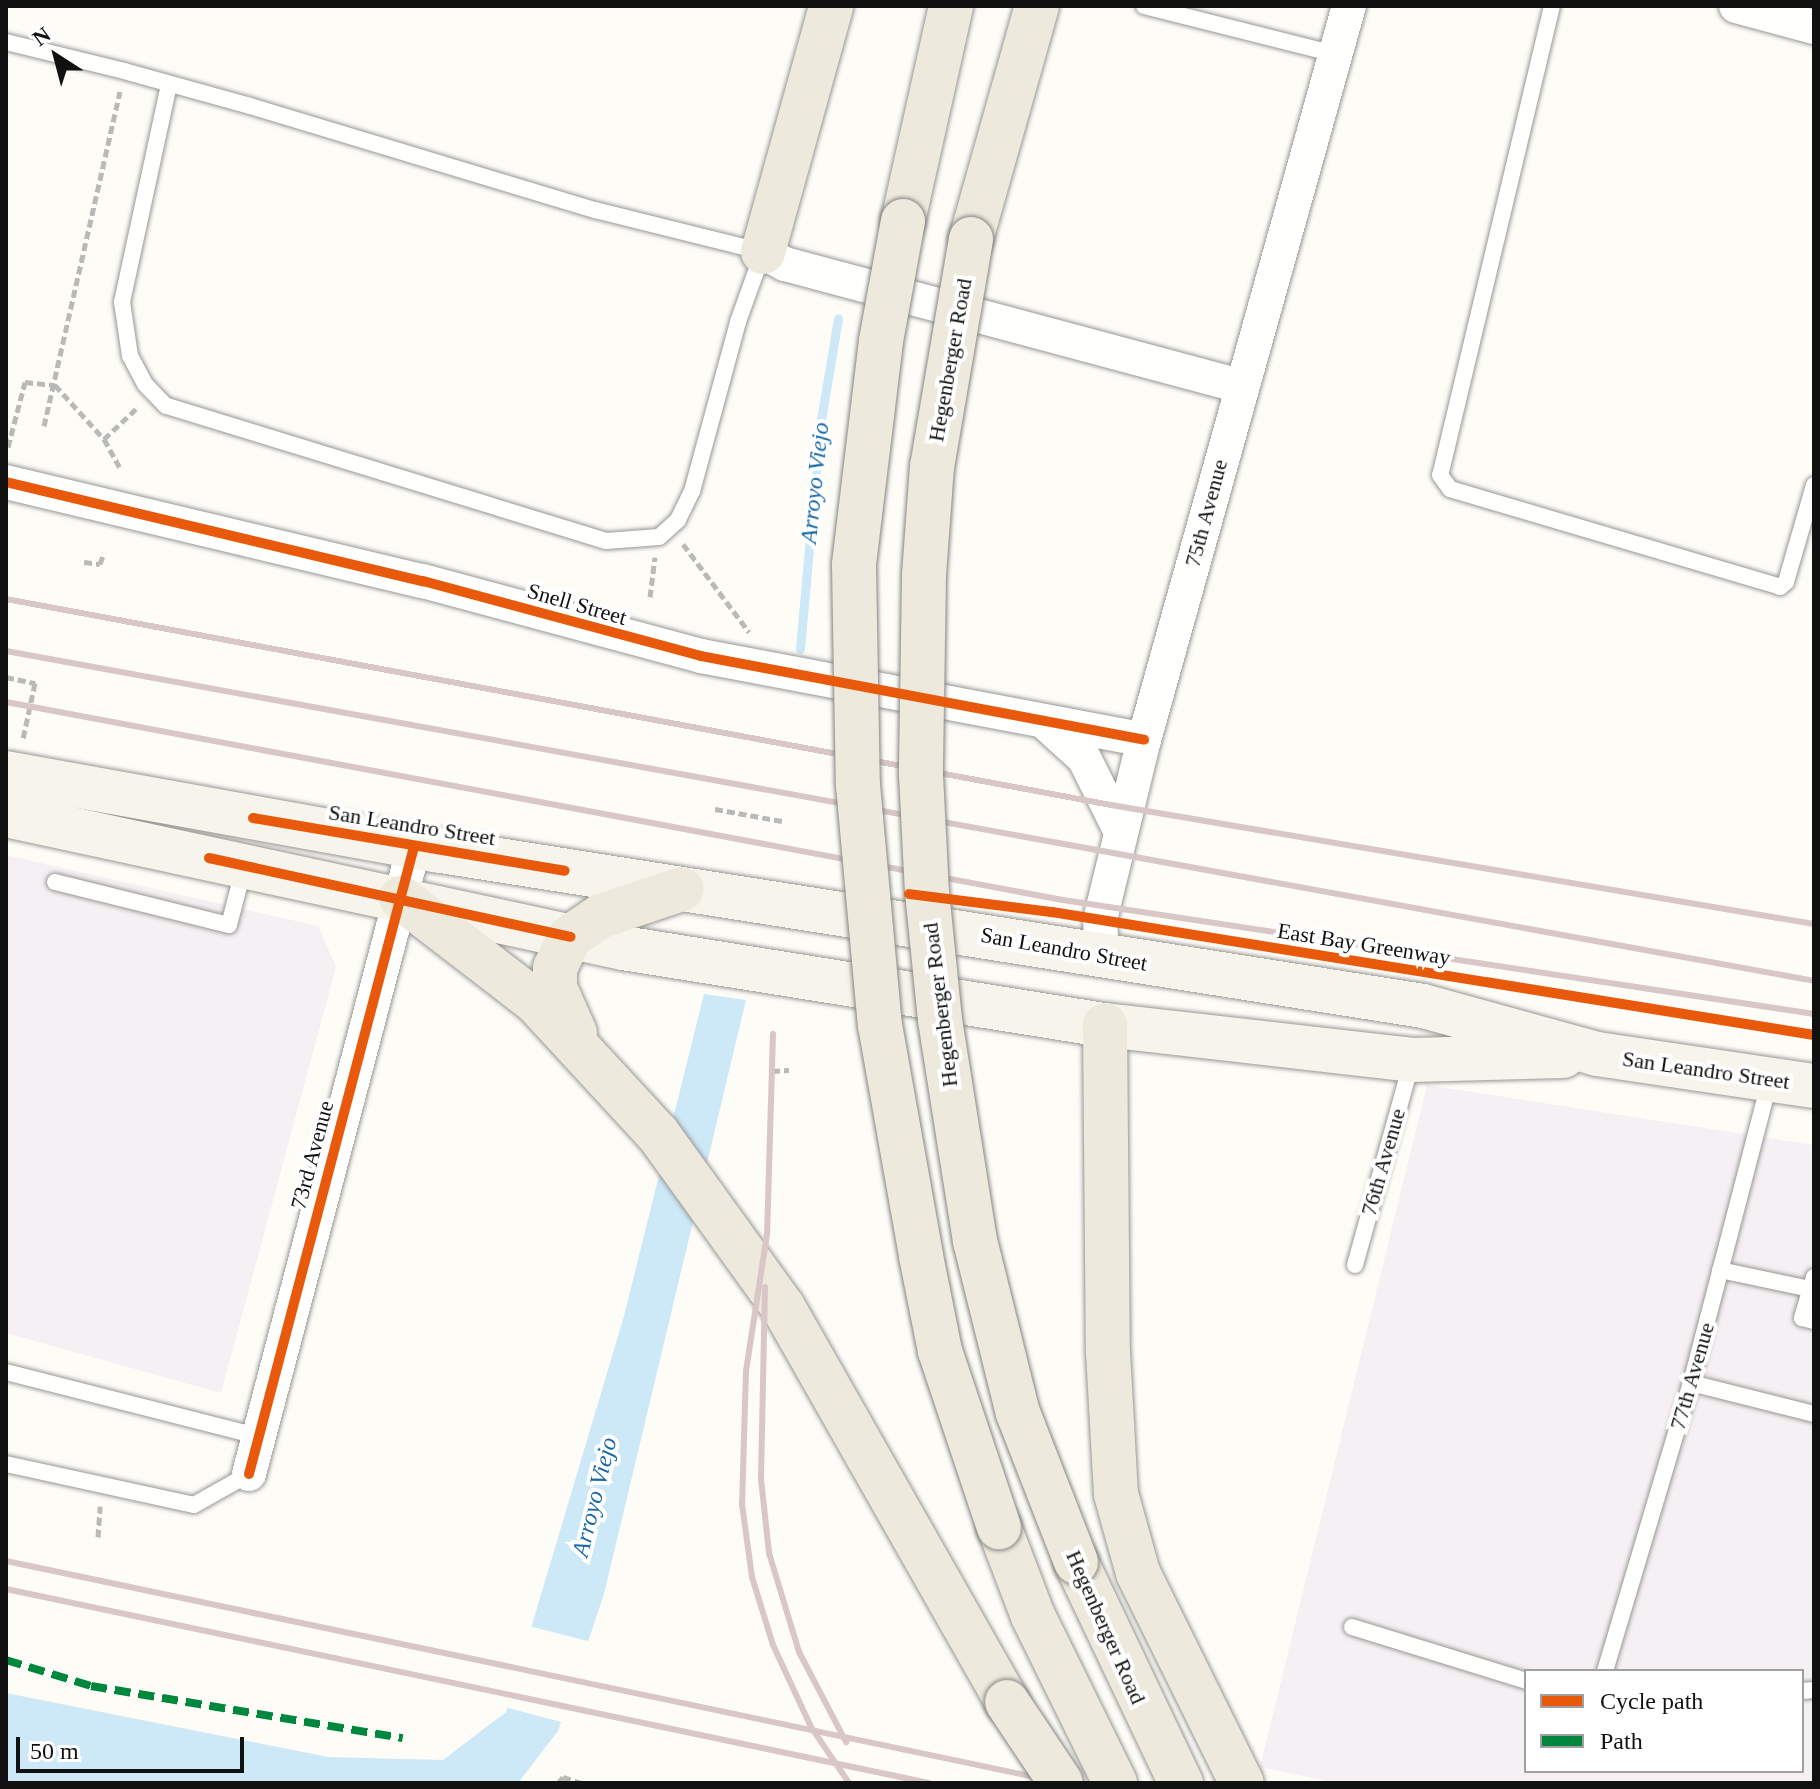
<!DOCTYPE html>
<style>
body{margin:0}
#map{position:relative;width:1820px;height:1789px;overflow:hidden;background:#fdfcf7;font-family:Georgia,serif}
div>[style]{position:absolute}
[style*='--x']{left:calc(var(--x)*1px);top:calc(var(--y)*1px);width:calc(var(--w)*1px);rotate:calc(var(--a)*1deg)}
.industrial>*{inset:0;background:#f5f0f3}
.water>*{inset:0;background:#cde8f7}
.pier>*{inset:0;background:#fdfcf7}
.stream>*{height:9px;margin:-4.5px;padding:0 4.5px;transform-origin:4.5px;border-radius:4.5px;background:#cde8f7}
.path>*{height:5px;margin-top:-2.5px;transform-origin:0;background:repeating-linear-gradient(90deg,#b9b9b8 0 8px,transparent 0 12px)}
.roads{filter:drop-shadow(0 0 2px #979795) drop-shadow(0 0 2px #979795)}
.lane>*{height:16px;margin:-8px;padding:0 8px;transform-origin:8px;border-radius:8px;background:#fffffe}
.street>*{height:34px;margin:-17px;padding:0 17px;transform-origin:17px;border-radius:17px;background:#fffffe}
.secondary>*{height:44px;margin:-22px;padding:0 22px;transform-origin:22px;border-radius:22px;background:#f6f4eb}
.primary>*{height:44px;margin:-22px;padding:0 22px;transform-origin:22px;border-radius:22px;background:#ede9dc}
.rail>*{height:6px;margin:-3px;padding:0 3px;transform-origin:3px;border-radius:3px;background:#d9c6c7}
.bridges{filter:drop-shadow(0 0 2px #858482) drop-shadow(0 0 2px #858482)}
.primary-bridge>*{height:44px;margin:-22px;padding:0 22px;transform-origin:22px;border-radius:22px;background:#ede9dc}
.quiet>*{height:8px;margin-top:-4px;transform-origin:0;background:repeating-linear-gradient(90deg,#00873e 0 16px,transparent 0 24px)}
.cycleway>*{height:10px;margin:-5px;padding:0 5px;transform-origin:5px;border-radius:5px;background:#e8590c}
span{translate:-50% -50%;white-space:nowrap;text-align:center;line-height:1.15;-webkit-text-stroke:8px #fff;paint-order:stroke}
.street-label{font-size:22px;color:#111}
.water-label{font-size:24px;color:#1768a6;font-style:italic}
.frame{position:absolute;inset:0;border:8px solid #111;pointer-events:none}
.legend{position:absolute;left:1524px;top:1669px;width:280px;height:104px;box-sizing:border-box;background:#fff;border:2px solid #a0a0a0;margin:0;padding:10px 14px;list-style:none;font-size:24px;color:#111}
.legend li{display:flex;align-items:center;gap:16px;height:40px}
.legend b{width:40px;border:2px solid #a0a0a0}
.north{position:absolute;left:16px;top:16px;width:80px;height:80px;-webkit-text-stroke:6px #fff;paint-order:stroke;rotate:324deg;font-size:22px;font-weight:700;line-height:32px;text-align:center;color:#111}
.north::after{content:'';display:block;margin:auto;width:28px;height:36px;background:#111;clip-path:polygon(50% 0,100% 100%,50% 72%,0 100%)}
.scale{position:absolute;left:16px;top:1737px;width:228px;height:36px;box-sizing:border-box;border:4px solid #111;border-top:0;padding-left:10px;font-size:24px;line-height:28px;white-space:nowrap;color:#111;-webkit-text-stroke:6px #fff;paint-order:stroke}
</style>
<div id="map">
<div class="industrial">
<div style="clip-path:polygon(6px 855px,318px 926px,336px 967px,221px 1393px,6px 1333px)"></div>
<div style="clip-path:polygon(evenodd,1427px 1085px,1814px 1145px,1814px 1783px,1336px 1783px,1260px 1767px,1427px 1085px,1526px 1671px,1802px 1671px,1802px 1771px,1526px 1771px,1526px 1671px)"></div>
</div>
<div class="water">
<div style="clip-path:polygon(704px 994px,746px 1000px,604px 1594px,558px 1731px,518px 1783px,6px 1783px,6px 1693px,328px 1757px,443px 1760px,506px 1712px,624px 1316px)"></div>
</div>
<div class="pier">
<div style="clip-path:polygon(529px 1626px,592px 1642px,565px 1723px,504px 1707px)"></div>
</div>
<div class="stream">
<div style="--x:800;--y:649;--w:224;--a:-84.9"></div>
<div style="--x:820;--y:426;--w:109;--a:-80.5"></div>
</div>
<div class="path">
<div style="--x:44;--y:426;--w:343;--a:-77.2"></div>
<div style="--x:104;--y:439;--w:47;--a:-43.3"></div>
<div style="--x:8;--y:447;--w:67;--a:-75.3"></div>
<div style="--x:25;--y:382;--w:30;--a:6"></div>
<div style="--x:55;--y:385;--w:73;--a:47.8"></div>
<div style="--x:104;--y:439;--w:35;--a:61"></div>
<div style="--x:683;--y:544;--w:110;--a:53.1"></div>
<div style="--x:84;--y:562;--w:16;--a:7"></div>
<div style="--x:100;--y:564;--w:12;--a:-70"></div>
<div style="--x:650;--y:597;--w:40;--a:-82.9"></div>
<div style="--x:6;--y:677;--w:30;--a:12"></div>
<div style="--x:35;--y:683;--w:57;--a:102.1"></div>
<div style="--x:715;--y:809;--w:68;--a:10.2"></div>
<div style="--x:772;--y:1071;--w:17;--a:-3"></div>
<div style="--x:98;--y:1537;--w:31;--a:-86"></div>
<div style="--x:558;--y:1783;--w:8;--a:-50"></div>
<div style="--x:563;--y:1777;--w:20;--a:18"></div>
</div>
<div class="roads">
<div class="lane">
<div style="--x:1144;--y:6;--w:197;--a:14.1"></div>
<div style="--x:1552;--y:6;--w:482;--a:103.4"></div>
<div style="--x:1440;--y:475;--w:17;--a:54"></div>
<div style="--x:1450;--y:489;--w:344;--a:16.5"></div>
<div style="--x:1780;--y:587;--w:8;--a:-40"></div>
<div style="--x:1786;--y:582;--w:101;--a:-73.9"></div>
<div style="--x:6;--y:42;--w:122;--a:13.8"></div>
<div style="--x:124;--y:71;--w:131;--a:15.5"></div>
<div style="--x:250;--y:106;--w:360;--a:16.8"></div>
<div style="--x:595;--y:210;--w:173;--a:14"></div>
<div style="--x:763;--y:252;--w:74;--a:109.7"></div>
<div style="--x:738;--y:322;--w:175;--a:105.2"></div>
<div style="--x:692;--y:491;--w:32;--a:116"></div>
<div style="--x:678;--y:520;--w:25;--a:138"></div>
<div style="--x:659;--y:537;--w:53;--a:175.7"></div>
<div style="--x:606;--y:541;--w:460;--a:-162.9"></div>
<div style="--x:166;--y:406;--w:30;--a:-134"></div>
<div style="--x:145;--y:384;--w:32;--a:-118"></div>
<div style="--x:130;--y:356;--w:55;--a:-98.4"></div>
<div style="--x:122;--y:302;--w:223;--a:-77.8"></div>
<div style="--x:55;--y:882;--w:179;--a:13.9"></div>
<div style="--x:229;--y:925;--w:60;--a:-75.5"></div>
<div style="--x:1355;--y:1265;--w:212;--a:-74.4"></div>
<div style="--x:1720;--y:1270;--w:92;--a:11.9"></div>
<div style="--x:1814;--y:1277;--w:43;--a:106.3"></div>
<div style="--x:1802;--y:1318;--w:12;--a:14"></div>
<div style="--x:6;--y:1372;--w:260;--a:14.3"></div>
<div style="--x:1691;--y:1383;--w:127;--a:14.1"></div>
<div style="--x:6;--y:1464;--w:192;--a:12.3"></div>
<div style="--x:194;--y:1505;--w:63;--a:-29.4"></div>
<div style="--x:1352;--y:1627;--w:182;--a:17.2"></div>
<div style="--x:1605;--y:1671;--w:301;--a:-73.4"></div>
<div style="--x:1691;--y:1383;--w:313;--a:-75.4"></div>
<div style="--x:1802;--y:1691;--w:12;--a:-5"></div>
</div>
<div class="street">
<div style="--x:1736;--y:6;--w:81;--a:15.1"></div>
<div style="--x:763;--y:252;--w:25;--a:29"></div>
<div style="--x:785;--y:264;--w:472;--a:15"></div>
<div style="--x:6;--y:482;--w:429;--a:13.4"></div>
<div style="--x:423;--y:581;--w:288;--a:15.1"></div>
<div style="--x:701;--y:656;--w:451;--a:10.7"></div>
<div style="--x:1043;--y:721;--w:55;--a:42.1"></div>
<div style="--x:1084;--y:758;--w:80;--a:63.4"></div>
<div style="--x:1102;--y:956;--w:36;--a:-93"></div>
<div style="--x:1100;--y:920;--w:185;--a:-76.3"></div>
<div style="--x:1144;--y:740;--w:762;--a:-74.4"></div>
<div style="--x:249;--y:1474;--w:648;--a:-75.26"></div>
</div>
<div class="secondary">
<div style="--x:6;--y:773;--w:436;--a:10.2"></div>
<div style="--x:435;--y:850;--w:1000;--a:8.97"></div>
<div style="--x:1423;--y:1006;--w:180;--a:15.4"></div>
<div style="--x:1597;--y:1054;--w:219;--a:8.4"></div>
<div style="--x:6;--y:815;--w:631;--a:12.16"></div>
<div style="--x:623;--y:948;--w:488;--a:9.1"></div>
<div style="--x:1105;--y:1025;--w:309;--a:6.5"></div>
<div style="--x:1412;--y:1060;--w:151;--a:-1.5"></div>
</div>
<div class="primary">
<div style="--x:903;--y:221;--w:220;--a:-77.4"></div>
<div style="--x:971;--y:239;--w:242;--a:-74.2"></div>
<div style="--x:763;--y:252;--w:255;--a:-74.5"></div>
<div style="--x:401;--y:898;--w:170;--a:37.6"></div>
<div style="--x:536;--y:1002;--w:180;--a:47.3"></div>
<div style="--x:658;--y:1134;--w:213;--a:54.2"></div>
<div style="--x:783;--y:1307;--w:454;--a:60.4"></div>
<div style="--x:1105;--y:1025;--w:327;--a:89.5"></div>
<div style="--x:1108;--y:1352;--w:142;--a:86.8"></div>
<div style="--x:1116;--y:1494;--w:82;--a:74.4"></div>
<div style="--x:1138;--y:1573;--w:234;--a:63.7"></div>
<div style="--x:575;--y:1033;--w:49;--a:-114"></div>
<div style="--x:555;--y:988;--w:20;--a:-90"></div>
<div style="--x:555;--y:968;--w:34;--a:-64"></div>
<div style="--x:570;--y:937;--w:37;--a:-34"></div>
<div style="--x:601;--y:916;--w:85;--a:-18.4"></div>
<div style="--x:999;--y:1527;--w:95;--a:69.1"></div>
<div style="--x:1033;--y:1616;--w:186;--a:63.8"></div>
<div style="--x:1076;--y:1562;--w:245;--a:64.6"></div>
</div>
</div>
<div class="rail">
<div style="--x:6;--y:599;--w:1124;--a:10.56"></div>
<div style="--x:1111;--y:805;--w:713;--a:9.61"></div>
<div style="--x:6;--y:651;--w:1838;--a:10.34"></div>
<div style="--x:6;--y:702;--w:1075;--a:10.61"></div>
<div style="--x:1063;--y:900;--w:760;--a:8.63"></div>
<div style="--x:773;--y:1034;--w:200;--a:91.7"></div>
<div style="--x:767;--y:1234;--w:139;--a:98.7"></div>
<div style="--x:746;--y:1371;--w:133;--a:91.7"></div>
<div style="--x:742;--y:1504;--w:74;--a:82.2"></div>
<div style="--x:752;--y:1577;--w:71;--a:72.8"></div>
<div style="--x:773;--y:1645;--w:90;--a:65.1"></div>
<div style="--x:811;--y:1727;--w:68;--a:55.8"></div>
<div style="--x:765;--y:1287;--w:192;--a:91.2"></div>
<div style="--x:761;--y:1479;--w:74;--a:83.8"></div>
<div style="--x:769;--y:1553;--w:103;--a:73.1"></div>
<div style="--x:799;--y:1652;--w:102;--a:62.4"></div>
<div style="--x:6;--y:1561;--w:1080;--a:11.86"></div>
<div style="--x:6;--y:1589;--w:943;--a:11.87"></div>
</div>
<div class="bridges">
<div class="primary-bridge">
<div style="--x:903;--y:221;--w:122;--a:100.4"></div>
<div style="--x:881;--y:341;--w:226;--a:96.9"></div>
<div style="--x:854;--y:565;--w:220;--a:89"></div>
<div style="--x:858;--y:785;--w:241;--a:84.8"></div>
<div style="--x:880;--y:1025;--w:235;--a:79.9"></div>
<div style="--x:921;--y:1256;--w:97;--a:78.7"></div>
<div style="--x:940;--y:1351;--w:186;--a:71.5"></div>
<div style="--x:971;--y:239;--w:230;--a:99.7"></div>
<div style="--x:932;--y:466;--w:110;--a:94.2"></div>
<div style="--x:924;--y:576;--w:199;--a:90.9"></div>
<div style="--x:921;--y:775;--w:117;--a:87.1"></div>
<div style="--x:927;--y:892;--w:129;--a:84.2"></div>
<div style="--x:940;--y:1020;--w:224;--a:81"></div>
<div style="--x:975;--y:1241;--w:177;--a:76"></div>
<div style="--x:1018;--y:1413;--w:160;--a:68.7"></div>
<div style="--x:1007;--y:1702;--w:97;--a:56.3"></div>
</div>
</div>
<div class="quiet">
<div style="--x:6;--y:1660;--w:89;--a:17"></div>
<div style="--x:91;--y:1686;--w:316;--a:9.5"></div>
</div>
<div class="cycleway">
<div style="--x:6;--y:482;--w:429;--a:13.4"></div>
<div style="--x:423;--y:581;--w:288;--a:15.1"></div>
<div style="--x:701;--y:656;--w:451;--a:10.7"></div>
<div style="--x:253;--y:818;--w:316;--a:9.6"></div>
<div style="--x:209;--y:858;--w:370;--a:12.3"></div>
<div style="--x:909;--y:894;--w:144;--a:7.2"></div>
<div style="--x:1052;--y:912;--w:772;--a:9.17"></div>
<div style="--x:249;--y:1474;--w:648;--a:-75.26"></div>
</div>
<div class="street-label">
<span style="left:950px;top:360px;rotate:-80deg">Hegenberger Road</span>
<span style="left:1206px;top:513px;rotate:-75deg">75th Avenue</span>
<span style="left:577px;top:604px;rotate:16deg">Snell Street</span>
<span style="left:412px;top:825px;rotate:9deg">San Leandro Street</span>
<span style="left:1364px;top:944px;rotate:9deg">East Bay Greenway</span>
<span style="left:1064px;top:949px;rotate:10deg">San Leandro Street</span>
<span style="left:940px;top:1005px;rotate:-97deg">Hegenberger Road</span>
<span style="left:1706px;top:1070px;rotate:8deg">San Leandro Street</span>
<span style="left:312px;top:1155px;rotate:-75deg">73rd Avenue</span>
<span style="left:1383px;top:1162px;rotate:-74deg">76th Avenue</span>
<span style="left:1692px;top:1376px;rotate:-74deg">77th Avenue</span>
<span style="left:1106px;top:1627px;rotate:66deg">Hegenberger Road</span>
</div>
<div class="water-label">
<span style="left:815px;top:483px;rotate:-84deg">Arroyo Viejo</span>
<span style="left:595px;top:1497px;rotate:-76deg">Arroyo Viejo</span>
</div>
<div class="frame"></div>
<ul class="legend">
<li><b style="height:10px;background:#e8590c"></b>Cycle path</li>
<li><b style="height:10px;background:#00873e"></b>Path</li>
</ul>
<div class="north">N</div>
<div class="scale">50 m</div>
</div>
